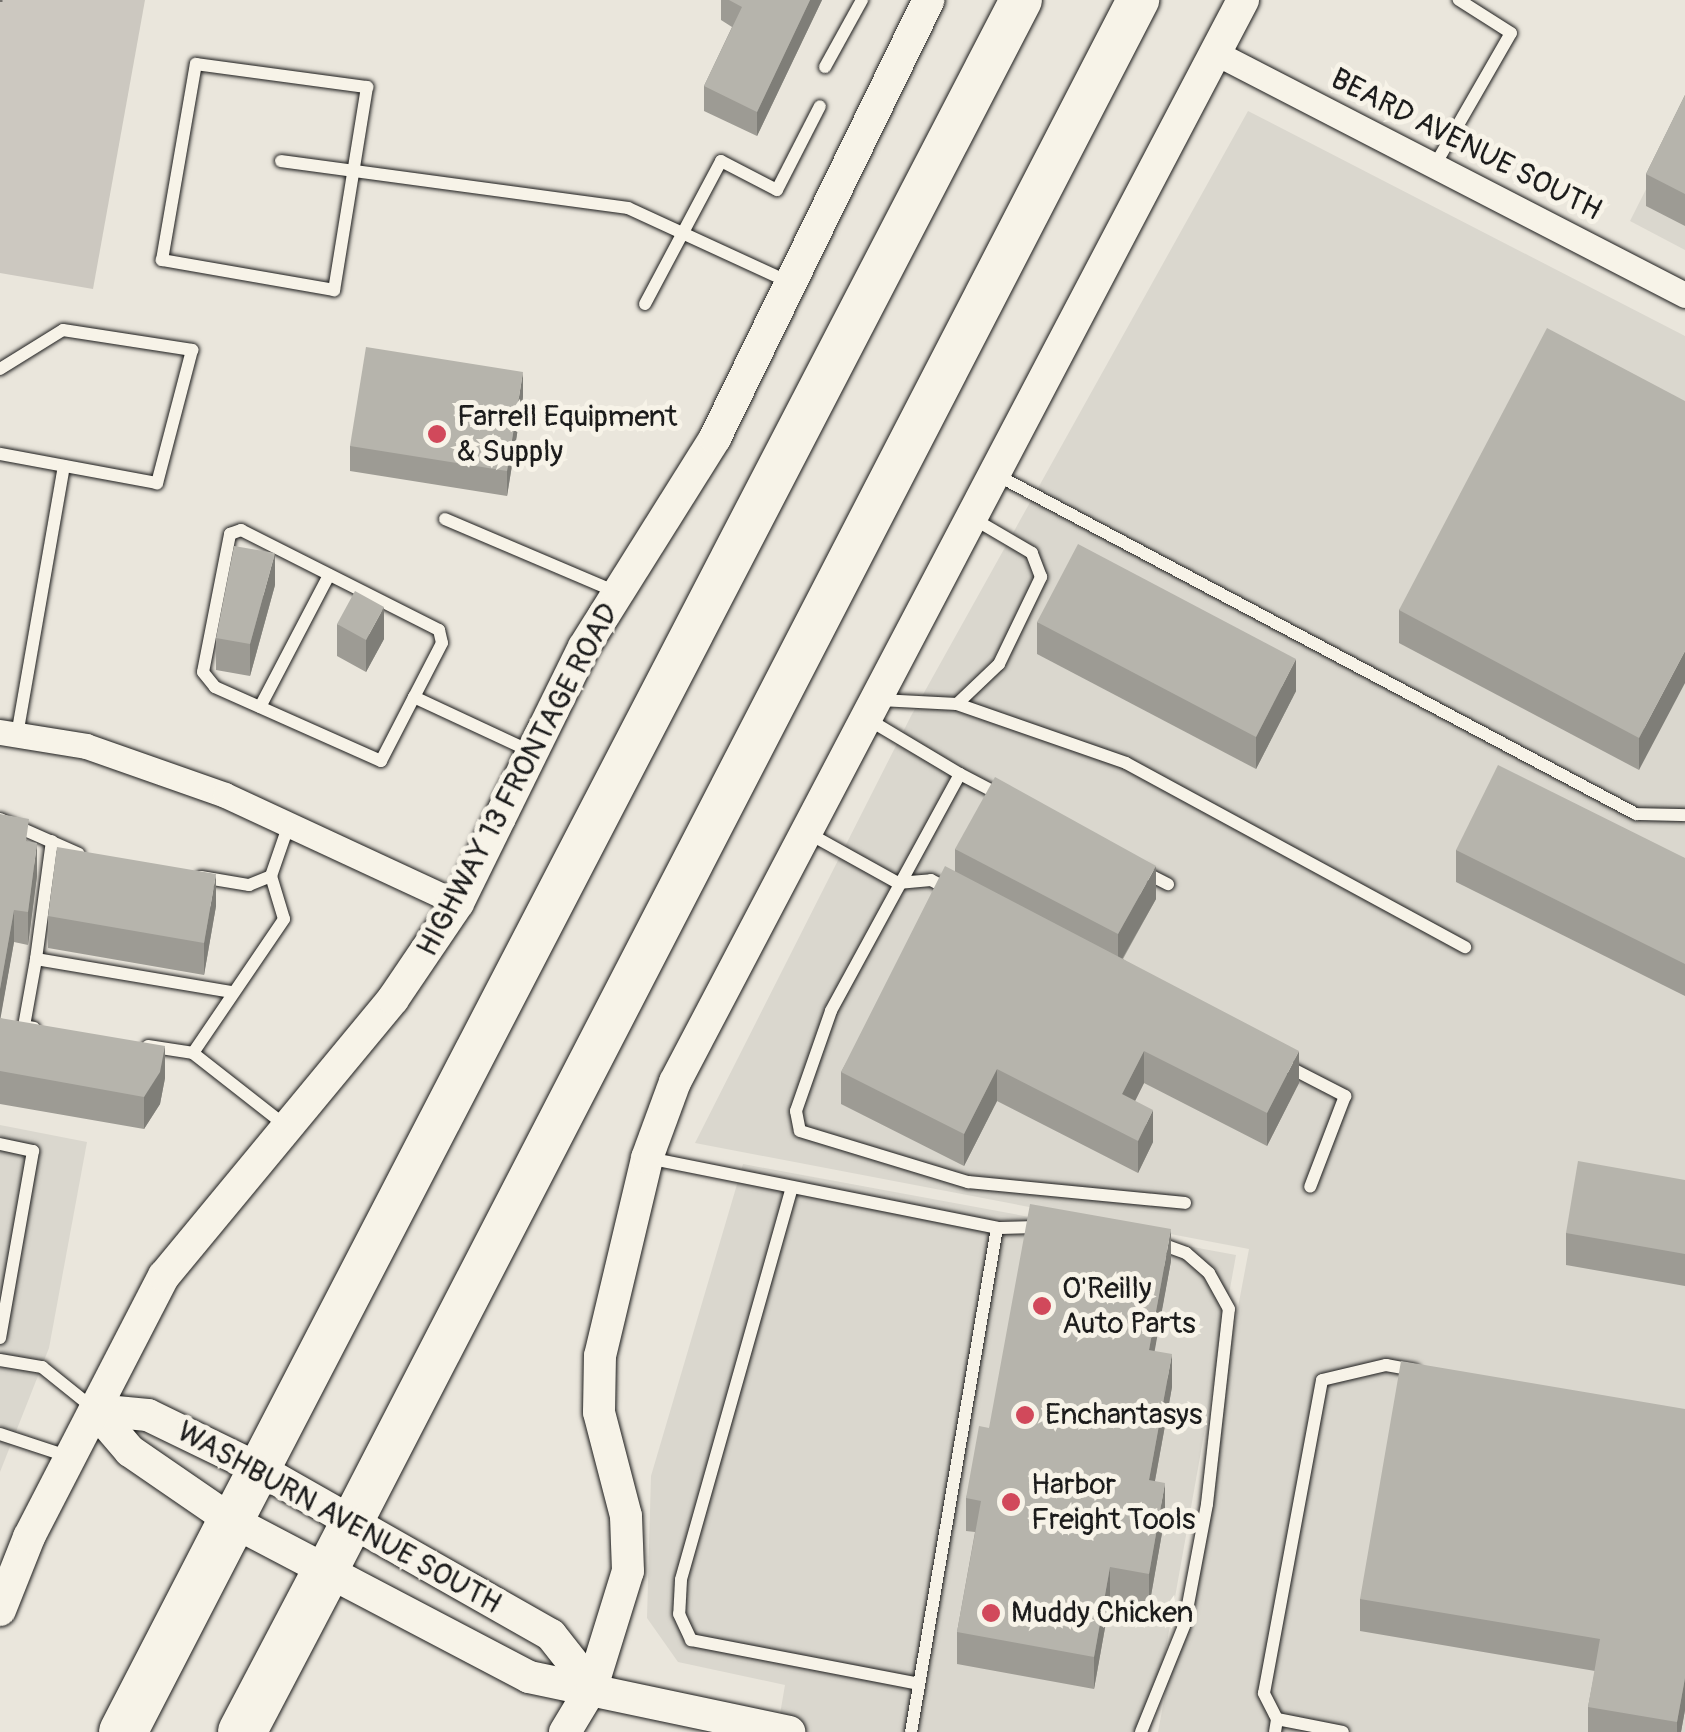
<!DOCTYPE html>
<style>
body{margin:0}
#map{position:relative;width:1685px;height:1732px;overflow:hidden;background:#eae6dc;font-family:Pangolin,sans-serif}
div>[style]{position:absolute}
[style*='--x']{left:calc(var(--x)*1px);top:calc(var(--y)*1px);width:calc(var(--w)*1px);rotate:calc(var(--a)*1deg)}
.built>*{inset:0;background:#dad7ce}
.green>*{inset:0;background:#ccc8c0}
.path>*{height:5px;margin-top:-2.5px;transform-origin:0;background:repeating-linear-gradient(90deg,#1c1c1c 0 8px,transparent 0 16px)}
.roads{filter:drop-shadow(0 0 2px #1c1c1c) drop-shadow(0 0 2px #1c1c1c)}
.service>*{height:12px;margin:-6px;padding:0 6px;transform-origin:6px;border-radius:6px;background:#f7f3e8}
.minor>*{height:25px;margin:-12.5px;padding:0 12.5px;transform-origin:12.5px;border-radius:12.5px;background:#f7f3e8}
.tertiary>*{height:32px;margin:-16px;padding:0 16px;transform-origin:16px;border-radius:16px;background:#f7f3e8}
.trunk>*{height:42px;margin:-21px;padding:0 21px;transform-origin:21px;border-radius:21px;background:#f7f3e8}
.motorway>*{height:48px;margin:-24px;padding:0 24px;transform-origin:24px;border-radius:24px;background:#f7f3e8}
.wall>*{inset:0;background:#9d9b94}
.shaded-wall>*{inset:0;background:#7f7e78}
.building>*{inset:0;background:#b6b4ac}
.dots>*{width:28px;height:28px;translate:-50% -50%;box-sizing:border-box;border:5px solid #f7f3e8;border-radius:50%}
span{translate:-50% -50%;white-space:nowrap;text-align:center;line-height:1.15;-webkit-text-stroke:10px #f7f3e8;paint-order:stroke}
.street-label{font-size:30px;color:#1c1c1c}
.poi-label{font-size:30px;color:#1c1c1c}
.left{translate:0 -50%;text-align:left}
</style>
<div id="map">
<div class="built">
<div style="clip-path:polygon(1248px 111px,1685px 336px,1685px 1732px,1158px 1732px,1249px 1249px,695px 1143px,911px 716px)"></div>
<div style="clip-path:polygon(1685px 112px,1685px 250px,1630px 221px)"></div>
<div style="clip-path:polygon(0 1125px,87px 1142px,49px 1348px,0 1472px)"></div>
<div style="clip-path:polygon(743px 1164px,1236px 1255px,1151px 1732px,777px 1732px,785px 1685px,678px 1662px,647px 1618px,651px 1476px)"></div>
</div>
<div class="green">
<div style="clip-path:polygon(0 0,145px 0,93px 289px,0 273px)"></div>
</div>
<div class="path">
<div style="--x:0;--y:1;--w:1;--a:-90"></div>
</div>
<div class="roads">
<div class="service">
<div style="--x:196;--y:64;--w:173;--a:7.7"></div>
<div style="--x:367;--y:87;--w:206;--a:99.2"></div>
<div style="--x:334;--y:290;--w:175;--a:-170.1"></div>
<div style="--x:162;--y:260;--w:199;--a:-80.2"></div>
<div style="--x:825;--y:67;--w:77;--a:-61.1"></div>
<div style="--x:281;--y:161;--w:350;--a:7.7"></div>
<div style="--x:628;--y:208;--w:177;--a:24.7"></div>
<div style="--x:1435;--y:165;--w:152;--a:-60.1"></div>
<div style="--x:1511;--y:33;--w:62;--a:-147.6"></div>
<div style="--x:645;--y:304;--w:162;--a:-62"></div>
<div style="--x:721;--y:161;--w:63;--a:27.4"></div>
<div style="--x:777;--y:190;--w:94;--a:-62.9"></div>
<div style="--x:0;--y:369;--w:74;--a:-31.8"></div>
<div style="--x:63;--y:330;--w:131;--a:8.8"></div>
<div style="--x:192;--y:350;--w:138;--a:104.7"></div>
<div style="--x:157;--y:483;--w:160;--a:-169.5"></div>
<div style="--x:993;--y:473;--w:728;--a:27.94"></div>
<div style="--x:1636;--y:814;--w:49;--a:1.2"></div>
<div style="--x:445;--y:519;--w:186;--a:23.1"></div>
<div style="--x:414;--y:697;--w:72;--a:117.3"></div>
<div style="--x:381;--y:761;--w:182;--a:-156"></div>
<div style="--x:215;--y:687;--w:19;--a:-129"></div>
<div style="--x:203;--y:672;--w:141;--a:-78.9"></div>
<div style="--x:230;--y:534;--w:12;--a:-20"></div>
<div style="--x:241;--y:530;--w:222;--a:26.8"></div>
<div style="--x:439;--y:630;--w:13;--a:77"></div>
<div style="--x:442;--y:643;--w:61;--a:117.4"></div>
<div style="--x:414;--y:697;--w:128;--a:25"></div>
<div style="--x:880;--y:700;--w:77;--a:3"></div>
<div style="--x:957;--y:704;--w:58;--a:-43.6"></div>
<div style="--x:999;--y:664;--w:97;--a:-64.2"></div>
<div style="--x:1041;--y:577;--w:26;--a:-111"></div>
<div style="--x:1032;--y:553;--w:67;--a:-149.6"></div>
<div style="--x:957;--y:704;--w:179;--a:19.2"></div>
<div style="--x:1126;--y:763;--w:386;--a:28.5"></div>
<div style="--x:260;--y:707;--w:149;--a:-62.4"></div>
<div style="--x:866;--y:718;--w:109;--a:30.8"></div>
<div style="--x:960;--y:774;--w:270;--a:118.6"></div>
<div style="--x:831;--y:1011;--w:106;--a:109.3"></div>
<div style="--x:796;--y:1111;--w:20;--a:79"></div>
<div style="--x:800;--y:1131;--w:176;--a:16.9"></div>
<div style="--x:968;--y:1182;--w:218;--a:5.5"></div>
<div style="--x:17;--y:735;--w:273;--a:-80.1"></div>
<div style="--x:960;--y:774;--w:47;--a:27.6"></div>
<div style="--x:0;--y:819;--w:86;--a:23.9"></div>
<div style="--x:808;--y:833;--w:103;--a:29.1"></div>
<div style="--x:898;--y:883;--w:33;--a:-5"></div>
<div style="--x:931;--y:880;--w:19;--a:28"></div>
<div style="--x:1144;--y:872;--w:27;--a:27"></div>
<div style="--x:201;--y:877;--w:49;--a:9.5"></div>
<div style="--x:249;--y:885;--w:24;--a:-22"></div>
<div style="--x:36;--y:959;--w:119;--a:-82.3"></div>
<div style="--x:34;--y:1028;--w:10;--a:-169"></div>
<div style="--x:24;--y:1026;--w:68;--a:-79.8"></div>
<div style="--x:36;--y:959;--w:199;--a:9.6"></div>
<div style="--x:148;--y:1046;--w:46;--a:8.8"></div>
<div style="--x:1285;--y:1065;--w:68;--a:27.3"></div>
<div style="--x:1345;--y:1096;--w:97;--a:111"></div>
<div style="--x:286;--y:1126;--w:118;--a:-141.9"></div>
<div style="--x:193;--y:1053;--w:162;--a:-55.8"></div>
<div style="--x:284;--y:919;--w:45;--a:-106.8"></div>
<div style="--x:271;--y:876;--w:55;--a:-70.9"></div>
<div style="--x:0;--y:1144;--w:34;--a:12"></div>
<div style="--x:33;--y:1151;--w:190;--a:100"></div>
<div style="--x:648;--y:1158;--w:356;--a:11.3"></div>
<div style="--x:997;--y:1228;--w:511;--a:99.68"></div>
<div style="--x:792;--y:1187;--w:408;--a:105.8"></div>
<div style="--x:681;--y:1580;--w:34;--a:93"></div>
<div style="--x:679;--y:1614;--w:29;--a:65"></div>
<div style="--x:691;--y:1640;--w:232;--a:10.9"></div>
<div style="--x:997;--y:1228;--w:42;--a:-1.4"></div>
<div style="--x:0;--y:1360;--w:43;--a:9.5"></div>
<div style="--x:42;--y:1367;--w:65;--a:38.8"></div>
<div style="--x:0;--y:1434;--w:71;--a:18.2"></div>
<div style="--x:1277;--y:1719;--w:29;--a:-117"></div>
<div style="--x:1264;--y:1693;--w:318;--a:-79.5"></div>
<div style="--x:1322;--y:1380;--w:66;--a:-13.2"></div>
<div style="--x:1386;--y:1365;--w:29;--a:10"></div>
<div style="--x:1141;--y:1732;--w:114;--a:-67.9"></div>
<div style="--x:1184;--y:1626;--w:124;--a:-79.3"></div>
<div style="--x:1207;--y:1504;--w:196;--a:-83.6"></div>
<div style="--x:1229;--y:1309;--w:41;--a:-119.1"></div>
<div style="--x:1209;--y:1273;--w:30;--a:-139"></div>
<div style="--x:1186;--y:1253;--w:30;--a:-160"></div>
<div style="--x:1275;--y:1732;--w:13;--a:-81"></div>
<div style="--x:1277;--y:1719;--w:67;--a:11.1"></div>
</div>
<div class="minor">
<div style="--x:1216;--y:53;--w:528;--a:27.29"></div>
<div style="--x:0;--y:732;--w:87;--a:9.2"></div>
<div style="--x:86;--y:746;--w:147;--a:19.4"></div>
<div style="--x:225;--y:795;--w:257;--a:24.9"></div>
</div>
<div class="tertiary">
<div style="--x:95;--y:1410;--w:54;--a:49.5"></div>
<div style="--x:130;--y:1451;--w:124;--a:34.5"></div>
<div style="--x:232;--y:1521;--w:335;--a:27.7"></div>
<div style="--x:529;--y:1677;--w:266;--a:11.9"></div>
<div style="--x:95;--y:1410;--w:53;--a:5.4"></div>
<div style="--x:148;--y:1415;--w:121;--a:25.9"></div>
<div style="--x:257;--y:1468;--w:338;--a:29.6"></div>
<div style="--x:551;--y:1635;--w:66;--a:51.7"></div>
<div style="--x:0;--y:1610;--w:79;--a:-68.3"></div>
<div style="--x:29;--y:1537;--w:294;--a:-62.7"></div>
<div style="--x:164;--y:1276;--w:359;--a:-50.4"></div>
<div style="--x:393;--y:999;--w:116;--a:-55.9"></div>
<div style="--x:458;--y:903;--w:285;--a:-63.8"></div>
<div style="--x:584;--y:647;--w:247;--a:-57.9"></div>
<div style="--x:715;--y:438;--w:487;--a:-64"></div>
<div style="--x:565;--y:1732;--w:52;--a:-59"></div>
<div style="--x:592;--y:1687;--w:121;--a:-72.8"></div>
<div style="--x:628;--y:1571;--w:55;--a:-92.1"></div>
<div style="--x:626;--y:1516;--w:107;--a:-104.6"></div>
<div style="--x:599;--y:1412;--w:56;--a:-89"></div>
<div style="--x:600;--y:1356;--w:204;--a:-76.6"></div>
<div style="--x:647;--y:1158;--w:81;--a:-69.8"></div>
<div style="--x:675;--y:1082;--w:1222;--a:-62.3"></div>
</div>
<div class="trunk">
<div style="--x:232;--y:1521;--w:1713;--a:-62.58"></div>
<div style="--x:325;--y:1574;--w:1772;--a:-62.68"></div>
</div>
<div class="motorway">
<div style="--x:123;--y:1732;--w:237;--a:-62.7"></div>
<div style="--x:242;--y:1732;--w:178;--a:-62.3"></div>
</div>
</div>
<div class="wall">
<div style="clip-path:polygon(721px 0,822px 0,757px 136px,704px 111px,704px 86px,732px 27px,721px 20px)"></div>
<div style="clip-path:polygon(1685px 95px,1685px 226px,1646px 206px,1646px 174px)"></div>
<div style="clip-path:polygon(523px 397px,507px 496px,350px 471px,350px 446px)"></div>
<div style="clip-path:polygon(1685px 401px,1639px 770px,1399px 643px,1399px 610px)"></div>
<div style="clip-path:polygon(275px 585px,250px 676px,216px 670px,216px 638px)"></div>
<div style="clip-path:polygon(1037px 622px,1296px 691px,1256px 769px,1037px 654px)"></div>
<div style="clip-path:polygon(337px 624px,384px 639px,366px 672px,337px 656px)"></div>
<div style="clip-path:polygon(0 814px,29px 842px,37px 876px,28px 945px,14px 942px,0 1018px,165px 1078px,160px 1104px,144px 1129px,0 1104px)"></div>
<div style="clip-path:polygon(955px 849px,1156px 899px,1123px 959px,1299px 1083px,1267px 1146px,1144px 1083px,1135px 1101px,1153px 1142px,1138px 1173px,997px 1101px,964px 1166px,841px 1104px,841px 1072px,955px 872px)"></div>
<div style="clip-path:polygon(1456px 850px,1685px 858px,1685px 996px,1456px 882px)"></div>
<div style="clip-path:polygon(216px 906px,204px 975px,48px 948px,48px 916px)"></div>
<div style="clip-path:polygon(1685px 1180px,1685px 1286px,1566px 1265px,1566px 1233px)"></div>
<div style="clip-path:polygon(1171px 1261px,1154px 1351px,1172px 1387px,1155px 1481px,1165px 1516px,1149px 1607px,1110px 1600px,1094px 1689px,957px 1664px,957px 1632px,975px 1532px,966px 1531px,966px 1498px,989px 1428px)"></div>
<div style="clip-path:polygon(1685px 1409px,1685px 1710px,1681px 1732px,1588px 1732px,1588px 1707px,1595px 1671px,1360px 1631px,1360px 1599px)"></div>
</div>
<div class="shaded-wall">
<div style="clip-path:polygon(810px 0,822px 0,757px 136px,757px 112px)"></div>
<div style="clip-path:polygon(523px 372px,523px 397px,507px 496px,507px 471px)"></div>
<div style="clip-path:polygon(275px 553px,275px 585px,250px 676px,250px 644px)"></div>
<div style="clip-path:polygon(384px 607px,384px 639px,366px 672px,366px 640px)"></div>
<div style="clip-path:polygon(1685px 651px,1685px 683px,1639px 770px,1639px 738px)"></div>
<div style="clip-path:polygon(1296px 659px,1296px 691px,1256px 769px,1256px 737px)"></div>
<div style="clip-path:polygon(37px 843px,37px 876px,28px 945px,28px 912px)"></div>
<div style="clip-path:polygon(1156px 866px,1156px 899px,1118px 966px,1118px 934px)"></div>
<div style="clip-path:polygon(216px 874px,216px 906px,204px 975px,204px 943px)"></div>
<div style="clip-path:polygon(14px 910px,14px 942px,0 1021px,0 989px)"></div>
<div style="clip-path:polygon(165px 1046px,165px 1078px,160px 1104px,144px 1129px,144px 1097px)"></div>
<div style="clip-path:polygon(1144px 1051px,1144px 1083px,1122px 1127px,1122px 1094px)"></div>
<div style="clip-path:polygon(1299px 1051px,1299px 1083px,1267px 1146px,1267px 1113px)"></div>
<div style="clip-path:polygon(997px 1069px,997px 1101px,964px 1166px,964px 1134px)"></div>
<div style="clip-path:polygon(1153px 1110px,1153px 1142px,1138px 1173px,1138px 1141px)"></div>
<div style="clip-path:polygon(1171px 1229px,1171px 1261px,1149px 1382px,1149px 1350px)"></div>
<div style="clip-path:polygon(1172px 1354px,1172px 1387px,1149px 1513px,1149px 1480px)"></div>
<div style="clip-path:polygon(1165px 1483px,1165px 1516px,1149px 1607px,1149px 1574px)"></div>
<div style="clip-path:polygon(1110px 1567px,1110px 1600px,1094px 1689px,1094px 1657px)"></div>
<div style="clip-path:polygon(1685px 1678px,1685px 1710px,1681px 1732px,1677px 1732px,1677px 1722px)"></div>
</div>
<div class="building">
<div style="clip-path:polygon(729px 0,810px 0,757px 112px,704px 86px,742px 7px)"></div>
<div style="clip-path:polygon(1685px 95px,1685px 194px,1646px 174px)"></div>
<div style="clip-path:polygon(1547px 328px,1685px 401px,1685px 651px,1639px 738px,1399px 610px)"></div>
<div style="clip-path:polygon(366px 347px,523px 372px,507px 471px,350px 446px)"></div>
<div style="clip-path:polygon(1078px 544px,1296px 659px,1256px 737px,1037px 622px)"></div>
<div style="clip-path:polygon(234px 546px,275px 553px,250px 644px,216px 638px)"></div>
<div style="clip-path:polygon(355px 591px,384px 607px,366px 640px,337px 624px)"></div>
<div style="clip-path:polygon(1498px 765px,1685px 858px,1685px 964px,1456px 850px)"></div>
<div style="clip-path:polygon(995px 777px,1156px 866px,1118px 934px,955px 849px)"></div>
<div style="clip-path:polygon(0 814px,29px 819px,26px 841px,37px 843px,28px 912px,14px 910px,0 989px)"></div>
<div style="clip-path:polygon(57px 847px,216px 874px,204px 943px,48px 916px)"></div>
<div style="clip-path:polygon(945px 866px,1299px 1051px,1267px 1113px,1144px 1051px,1122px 1094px,1153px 1110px,1138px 1141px,997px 1069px,964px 1134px,841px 1072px)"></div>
<div style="clip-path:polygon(0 1018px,165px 1046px,160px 1072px,144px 1097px,0 1071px)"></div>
<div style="clip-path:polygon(1578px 1161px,1685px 1180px,1685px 1254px,1566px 1233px)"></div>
<div style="clip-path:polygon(1030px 1204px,1171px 1229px,1149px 1350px,1172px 1354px,1149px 1480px,1165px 1483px,1149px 1574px,1110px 1567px,1094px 1657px,957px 1632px,981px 1501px,966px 1498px,979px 1426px,989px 1428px)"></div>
<div style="clip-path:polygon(1401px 1361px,1685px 1409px,1685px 1678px,1677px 1722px,1588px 1707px,1600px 1639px,1360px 1599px)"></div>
</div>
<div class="dots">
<div style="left:437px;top:434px;background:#d1495b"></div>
<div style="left:1042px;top:1306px;background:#d1495b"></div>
<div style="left:1025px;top:1415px;background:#d1495b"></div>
<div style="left:1011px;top:1502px;background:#d1495b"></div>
<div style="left:991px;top:1613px;background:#d1495b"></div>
</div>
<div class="street-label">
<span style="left:1466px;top:145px;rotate:27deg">BEARD AVENUE SOUTH</span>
<span style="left:518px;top:780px;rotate:-62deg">HIGHWAY 13 FRONTAGE ROAD</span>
<span style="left:339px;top:1518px;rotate:29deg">WASHBURN AVENUE SOUTH</span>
</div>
<div class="poi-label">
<span class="left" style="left:457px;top:434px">Farrell Equipment<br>&amp; Supply</span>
<span class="left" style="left:1062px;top:1306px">O'Reilly<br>Auto Parts</span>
<span class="left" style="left:1045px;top:1415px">Enchantasys</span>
<span class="left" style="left:1031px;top:1502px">Harbor<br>Freight Tools</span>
<span class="left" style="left:1011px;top:1613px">Muddy Chicken</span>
</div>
</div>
